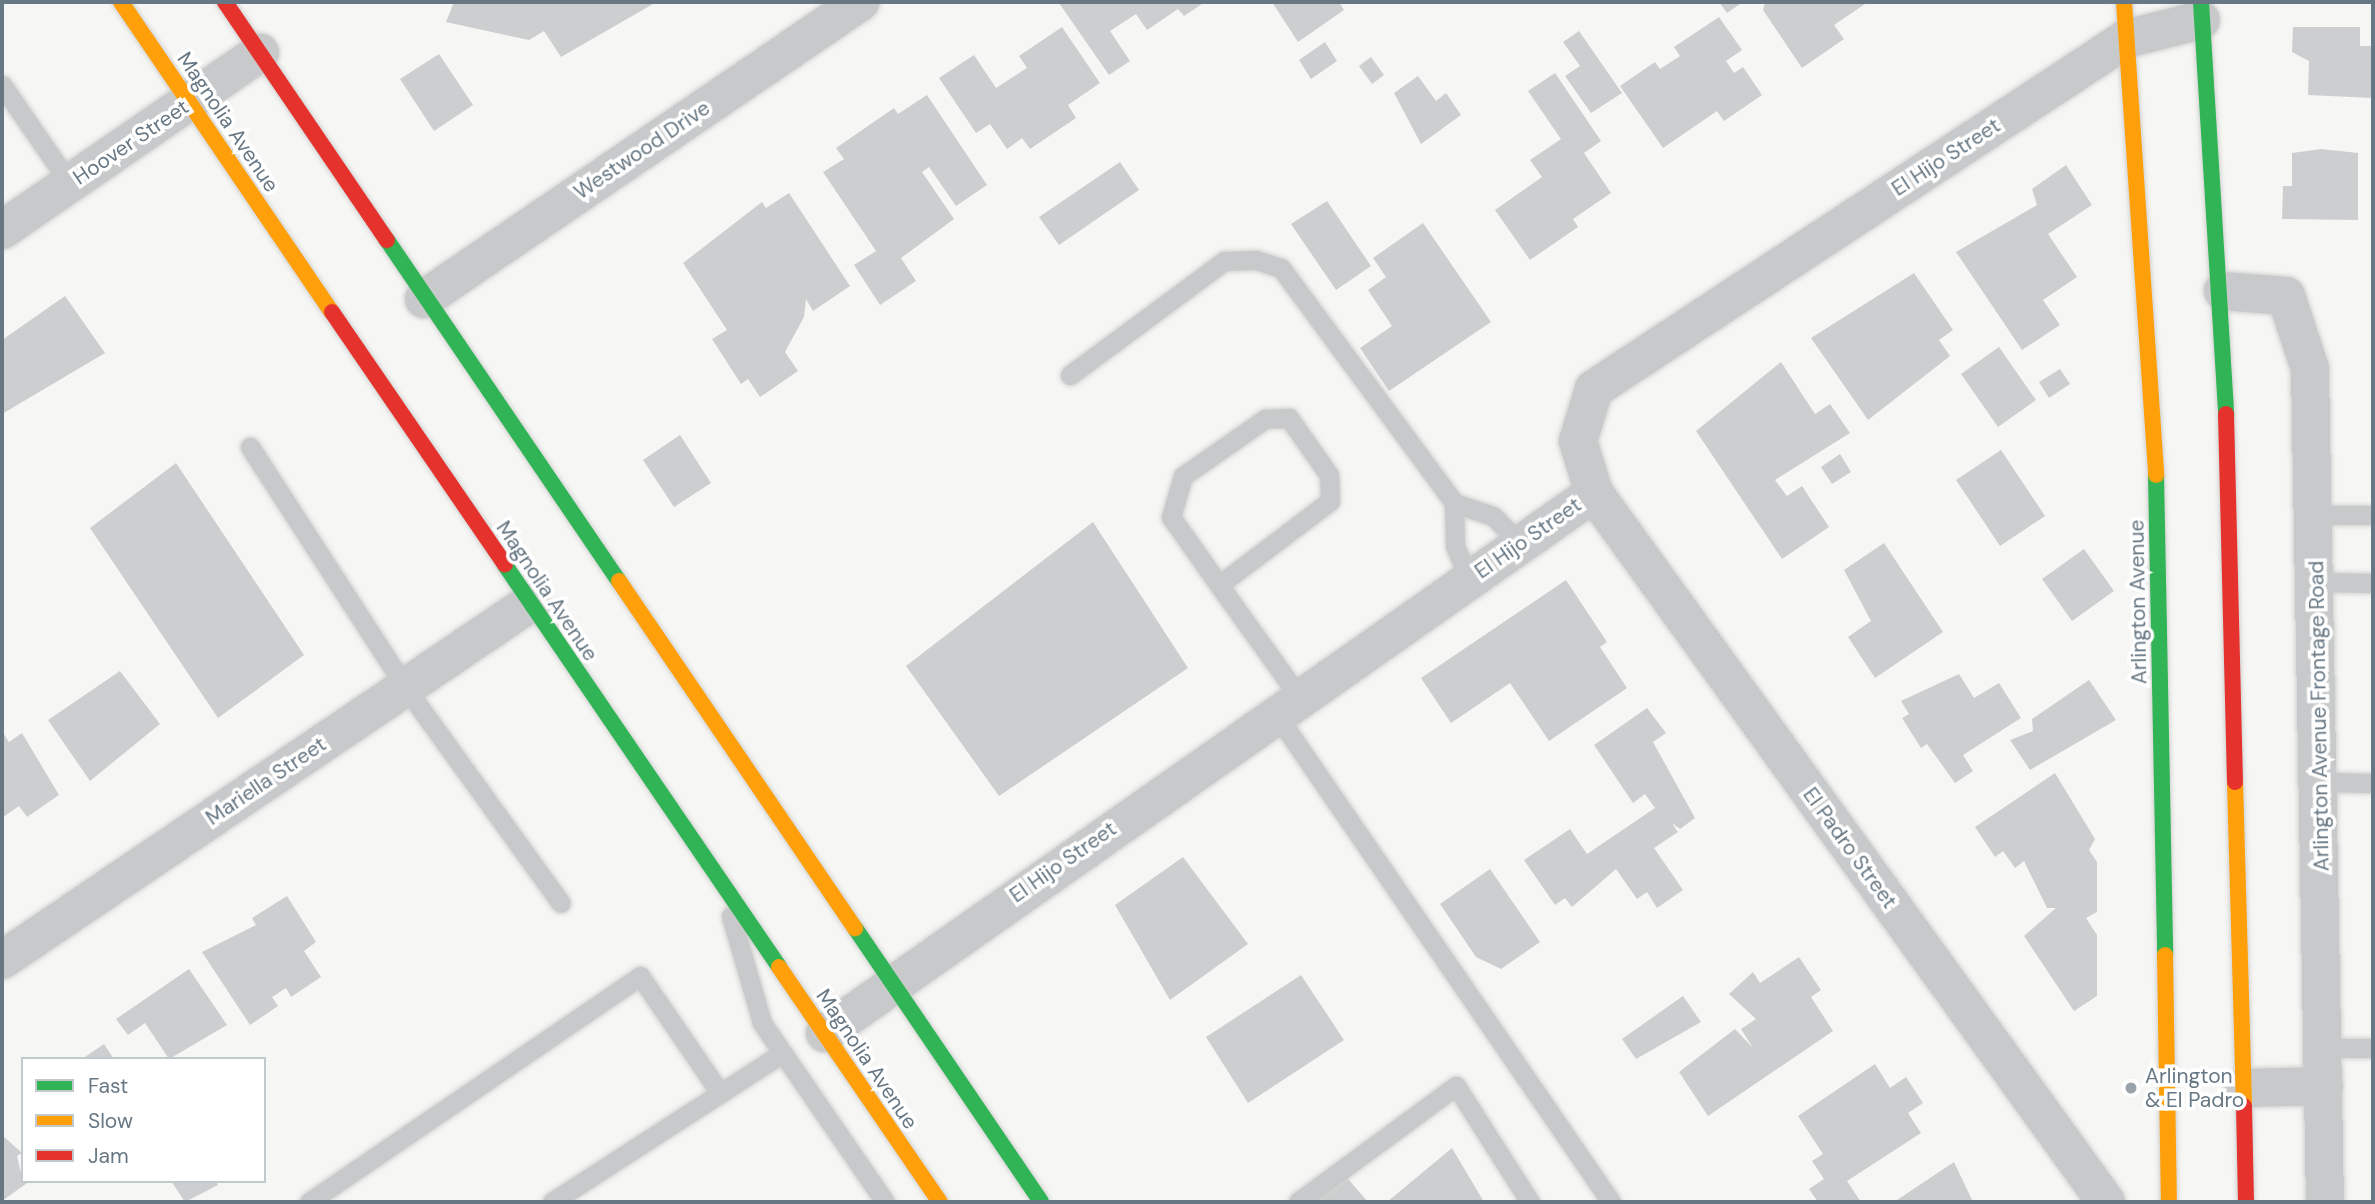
<!DOCTYPE html>
<style>
body{margin:0}
#map{position:relative;width:2375px;height:1204px;overflow:hidden;background:#f6f6f4;font-family:"DM Sans",sans-serif}
div>[style]{position:absolute}
[style*='--x']{left:calc(var(--x)*1px);top:calc(var(--y)*1px);width:calc(var(--w)*1px);rotate:calc(var(--a)*1deg)}
.building>*{inset:0;background:#cdcecf}
.roads{filter:drop-shadow(0 0 2px #d2d3d2) drop-shadow(0 0 2px #d2d3d2)}
.lane>*{height:19px;margin:-9.5px;padding:0 9.5px;transform-origin:9.5px;border-radius:9.5px;background:#c8c9ca}
.street>*{height:38px;margin:-19px;padding:0 19px;transform-origin:19px;border-radius:19px;background:#c8c9ca}
.fast>*{height:16px;margin:-8px;padding:0 8px;transform-origin:8px;border-radius:8px;background:#30b455}
.slow>*{height:16px;margin:-8px;padding:0 8px;transform-origin:8px;border-radius:8px;background:#ff9f0a}
.jam>*{height:16px;margin:-8px;padding:0 8px;transform-origin:8px;border-radius:8px;background:#e5322d}
.dots>*{width:19px;height:19px;translate:-50% -50%;box-sizing:border-box;border:4px solid #fff;border-radius:50%}
span{translate:-50% -50%;white-space:nowrap;text-align:center;line-height:1.15;-webkit-text-stroke:7px #fff;paint-order:stroke}
.street-label{font-size:21px;color:#677783}
.poi-label{font-size:21px;color:#677783}
.left{translate:0 -50%;text-align:left}
.frame{position:absolute;inset:0;border:4px solid #677783;pointer-events:none}
.legend{position:absolute;left:21px;top:1057px;width:245px;height:126px;box-sizing:border-box;background:#fff;border:2px solid #c2c9cd;margin:0;padding:9px 12px;list-style:none;font-size:21px;color:#677783}
.legend li{display:flex;align-items:center;gap:14px;height:35px}
.legend b{width:35px;border:2px solid #c2c9cd}
</style>
<div id="map">
<div class="building">
<div style="clip-path:polygon(454px 2px,652px 2px,653px 4px,561px 57px,544px 31px,529px 40px,446px 22px)"></div>
<div style="clip-path:polygon(1205px 2px,1184px 16px,1178px 9px,1147px 30px,1136px 14px,1110px 31px,1130px 61px,1109px 75px,1059px 3px)"></div>
<div style="clip-path:polygon(1272px 2px,1339px 2px,1344px 10px,1298px 42px)"></div>
<div style="clip-path:polygon(1719px 2px,1743px 2px,1727px 13px)"></div>
<div style="clip-path:polygon(1765px 2px,1868px 2px,1834px 25px,1844px 39px,1802px 68px,1763px 10px)"></div>
<div style="clip-path:polygon(1719px 17px,1742px 50px,1726px 61px,1734px 73px,1743px 67px,1762px 95px,1724px 121px,1717px 111px,1663px 148px,1620px 86px,1655px 62px,1660px 69px,1680px 56px,1674px 47px)"></div>
<div style="clip-path:polygon(1062px 27px,1100px 83px,1068px 105px,1076px 118px,1030px 149px,1022px 138px,1007px 149px,990px 124px,976px 133px,939px 78px,974px 55px,996px 88px,1027px 68px,1019px 56px)"></div>
<div style="clip-path:polygon(2293px 27px,2360px 27px,2360px 46px,2373px 46px,2373px 98px,2308px 95px,2309px 61px,2292px 52px)"></div>
<div style="clip-path:polygon(1579px 31px,1622px 93px,1591px 113px,1565px 76px,1580px 66px,1563px 42px)"></div>
<div style="clip-path:polygon(1325px 42px,1337px 61px,1311px 79px,1299px 60px)"></div>
<div style="clip-path:polygon(439px 54px,473px 105px,434px 131px,400px 79px)"></div>
<div style="clip-path:polygon(1371px 57px,1384px 75px,1372px 84px,1359px 66px)"></div>
<div style="clip-path:polygon(1555px 73px,1601px 141px,1584px 153px,1611px 193px,1573px 219px,1578px 227px,1530px 260px,1495px 210px,1542px 177px,1530px 160px,1561px 139px,1528px 91px)"></div>
<div style="clip-path:polygon(1418px 76px,1436px 101px,1446px 93px,1461px 115px,1421px 144px,1394px 93px)"></div>
<div style="clip-path:polygon(927px 95px,987px 185px,956px 206px,929px 167px,922px 172px,954px 219px,901px 258px,916px 281px,880px 305px,854px 265px,876px 251px,823px 172px,844px 159px,836px 148px,894px 108px,898px 114px)"></div>
<div style="clip-path:polygon(2321px 149px,2358px 153px,2358px 220px,2282px 219px,2283px 186px,2292px 186px,2292px 153px)"></div>
<div style="clip-path:polygon(1120px 162px,1139px 190px,1059px 245px,1039px 217px)"></div>
<div style="clip-path:polygon(2066px 165px,2092px 205px,2048px 234px,2077px 277px,2043px 300px,2060px 325px,2022px 350px,1956px 252px,2037px 205px,2032px 189px)"></div>
<div style="clip-path:polygon(789px 193px,850px 286px,813px 311px,806px 299px,804px 317px,785px 352px,798px 371px,760px 397px,748px 379px,741px 384px,712px 339px,727px 330px,683px 263px,762px 202px,766px 208px)"></div>
<div style="clip-path:polygon(1327px 201px,1371px 266px,1336px 290px,1291px 224px)"></div>
<div style="clip-path:polygon(1423px 223px,1491px 322px,1389px 391px,1360px 348px,1392px 326px,1368px 290px,1386px 277px,1373px 258px)"></div>
<div style="clip-path:polygon(1914px 273px,1953px 330px,1939px 340px,1950px 356px,1868px 420px,1811px 338px)"></div>
<div style="clip-path:polygon(65px 296px,105px 353px,2px 414px,2px 340px)"></div>
<div style="clip-path:polygon(1999px 347px,2036px 400px,1998px 427px,1961px 374px)"></div>
<div style="clip-path:polygon(1781px 362px,1815px 414px,1830px 404px,1850px 433px,1775px 480px,1787px 496px,1802px 486px,1829px 527px,1782px 559px,1696px 431px)"></div>
<div style="clip-path:polygon(2060px 369px,2070px 384px,2049px 398px,2039px 382px)"></div>
<div style="clip-path:polygon(680px 435px,711px 483px,674px 507px,643px 460px)"></div>
<div style="clip-path:polygon(2001px 450px,2045px 516px,2000px 546px,1956px 480px)"></div>
<div style="clip-path:polygon(1840px 454px,1851px 472px,1832px 484px,1821px 467px)"></div>
<div style="clip-path:polygon(176px 463px,304px 655px,218px 718px,90px 528px)"></div>
<div style="clip-path:polygon(1093px 522px,1188px 668px,999px 796px,906px 666px)"></div>
<div style="clip-path:polygon(1884px 543px,1943px 632px,1875px 678px,1848px 637px,1871px 621px,1844px 570px)"></div>
<div style="clip-path:polygon(2084px 549px,2114px 591px,2072px 621px,2042px 579px)"></div>
<div style="clip-path:polygon(1566px 580px,1607px 642px,1600px 647px,1627px 688px,1549px 741px,1510px 683px,1451px 723px,1421px 678px)"></div>
<div style="clip-path:polygon(120px 671px,160px 724px,90px 781px,48px 720px)"></div>
<div style="clip-path:polygon(1959px 674px,1974px 698px,1999px 683px,2021px 718px,1963px 755px,1973px 771px,1955px 783px,1927px 744px,1921px 748px,1902px 718px,1909px 714px,1901px 701px)"></div>
<div style="clip-path:polygon(2089px 680px,2116px 720px,2030px 770px,2010px 740px,2033px 731px,2032px 719px)"></div>
<div style="clip-path:polygon(1647px 708px,1666px 733px,1653px 742px,1695px 818px,1680px 829px,1672px 823px,1678px 832px,1654px 848px,1683px 890px,1657px 908px,1647px 892px,1637px 899px,1616px 869px,1572px 907px,1565px 898px,1555px 905px,1524px 860px,1570px 829px,1587px 854px,1655px 808px,1645px 794px,1633px 803px,1594px 745px)"></div>
<div style="clip-path:polygon(2px 731px,9px 742px,22px 733px,59px 795px,27px 817px,19px 806px,2px 818px)"></div>
<div style="clip-path:polygon(2055px 773px,2095px 839px,2089px 850px,2097px 862px,2097px 912px,2086px 918px,2097px 935px,2097px 996px,2074px 1011px,2024px 936px,2056px 908px,2047px 908px,2024px 861px,2015px 868px,2003px 851px,1995px 857px,1975px 827px)"></div>
<div style="clip-path:polygon(1183px 857px,1248px 944px,1170px 1000px,1115px 905px)"></div>
<div style="clip-path:polygon(1490px 869px,1540px 942px,1501px 969px,1476px 957px,1440px 904px)"></div>
<div style="clip-path:polygon(287px 896px,316px 942px,304px 951px,321px 977px,291px 997px,286px 988px,272px 997px,278px 1006px,250px 1025px,202px 952px,256px 925px,252px 918px)"></div>
<div style="clip-path:polygon(1799px 957px,1821px 990px,1811px 997px,1833px 1031px,1708px 1116px,1679px 1072px,1735px 1029px,1753px 1048px,1741px 1029px,1756px 1019px,1729px 994px,1753px 972px,1760px 983px)"></div>
<div style="clip-path:polygon(189px 969px,227px 1025px,169px 1059px,145px 1023px,128px 1035px,116px 1019px)"></div>
<div style="clip-path:polygon(1301px 975px,1344px 1040px,1248px 1103px,1206px 1037px)"></div>
<div style="clip-path:polygon(1683px 996px,1701px 1022px,1636px 1059px,1622px 1039px)"></div>
<div style="clip-path:polygon(104px 1044px,114px 1059px,82px 1059px)"></div>
<div style="clip-path:polygon(1875px 1064px,1890px 1088px,1906px 1077px,1923px 1103px,1908px 1113px,1921px 1133px,1847px 1181px,1861px 1202px,1818px 1202px,1809px 1189px,1824px 1179px,1812px 1161px,1823px 1154px,1798px 1116px)"></div>
<div style="clip-path:polygon(2px 1135px,22px 1153px,17px 1156px,23px 1181px,30px 1181px,2px 1201px)"></div>
<div style="clip-path:polygon(1452px 1148px,1484px 1202px,1387px 1202px)"></div>
<div style="clip-path:polygon(1954px 1162px,1973px 1202px,1894px 1202px)"></div>
<div style="clip-path:polygon(1342px 1172px,1368px 1202px,1302px 1202px)"></div>
<div style="clip-path:polygon(171px 1181px,216px 1181px,218px 1185px,185px 1202px)"></div>
</div>
<div class="roads">
<div class="lane">
<div style="--x:2;--y:85;--w:120;--a:55.5"></div>
<div style="--x:1070;--y:375;--w:192;--a:-36.5"></div>
<div style="--x:1224;--y:261;--w:32;--a:-2"></div>
<div style="--x:1256;--y:260;--w:26;--a:18"></div>
<div style="--x:1281;--y:268;--w:292;--a:53.6"></div>
<div style="--x:250;--y:447;--w:286;--a:57.1"></div>
<div style="--x:405;--y:687;--w:266;--a:54.2"></div>
<div style="--x:2315;--y:515;--w:58;--a:0"></div>
<div style="--x:1469;--y:579;--w:36;--a:-113"></div>
<div style="--x:1455;--y:546;--w:43;--a:-91.3"></div>
<div style="--x:1454;--y:503;--w:41;--a:18.4"></div>
<div style="--x:1493;--y:516;--w:38;--a:45"></div>
<div style="--x:2317;--y:582;--w:56;--a:1"></div>
<div style="--x:1219;--y:585;--w:139;--a:-37.1"></div>
<div style="--x:1330;--y:501;--w:26;--a:-92"></div>
<div style="--x:1329;--y:475;--w:70;--a:-125.1"></div>
<div style="--x:1289;--y:418;--w:24;--a:178"></div>
<div style="--x:1265;--y:419;--w:100;--a:145.2"></div>
<div style="--x:1183;--y:476;--w:43;--a:106.3"></div>
<div style="--x:1171;--y:517;--w:83;--a:54.8"></div>
<div style="--x:1219;--y:585;--w:139;--a:54.4"></div>
<div style="--x:1276;--y:714;--w:592;--a:55.53"></div>
<div style="--x:2321;--y:782;--w:52;--a:1.1"></div>
<div style="--x:731;--y:916;--w:111;--a:73.8"></div>
<div style="--x:762;--y:1023;--w:217;--a:55.5"></div>
<div style="--x:2324;--y:1048;--w:49;--a:0"></div>
<div style="--x:309;--y:1202;--w:401;--a:-34.3"></div>
<div style="--x:640;--y:976;--w:142;--a:55.6"></div>
<div style="--x:552;--y:1202;--w:274;--a:-32.9"></div>
<div style="--x:1298;--y:1202;--w:196;--a:-36.3"></div>
<div style="--x:1456;--y:1086;--w:138;--a:57.5"></div>
</div>
<div class="street">
<div style="--x:2;--y:230;--w:313;--a:-34.5"></div>
<div style="--x:2223;--y:291;--w:63;--a:4.5"></div>
<div style="--x:2286;--y:296;--w:77;--a:71.8"></div>
<div style="--x:2310;--y:369;--w:833;--a:88.97"></div>
<div style="--x:424;--y:299;--w:528;--a:-34.26"></div>
<div style="--x:2;--y:960;--w:637;--a:-34.06"></div>
<div style="--x:825;--y:1033;--w:940;--a:-35.08"></div>
<div style="--x:2244;--y:1088;--w:80;--a:-1.4"></div>
<div style="--x:2106;--y:1202;--w:875;--a:-125.83"></div>
<div style="--x:1594;--y:493;--w:54;--a:-107.1"></div>
<div style="--x:1578;--y:441;--w:54;--a:-72.9"></div>
<div style="--x:1594;--y:389;--w:637;--a:-33.34"></div>
<div style="--x:2126;--y:39;--w:77;--a:-14.2"></div>
</div>
<div class="fast">
<div style="--x:2201;--y:2;--w:413;--a:86.5"></div>
<div style="--x:387;--y:240;--w:412;--a:55.8"></div>
<div style="--x:2156;--y:475;--w:480;--a:88.9"></div>
<div style="--x:505;--y:565;--w:486;--a:55.7"></div>
<div style="--x:855;--y:928;--w:331;--a:55.8"></div>
</div>
<div class="slow">
<div style="--x:121;--y:2;--w:375;--a:55.8"></div>
<div style="--x:2124;--y:2;--w:474;--a:86.1"></div>
<div style="--x:619;--y:581;--w:420;--a:55.8"></div>
<div style="--x:2235;--y:782;--w:324;--a:88.4"></div>
<div style="--x:2165;--y:955;--w:247;--a:89.1"></div>
<div style="--x:779;--y:967;--w:285;--a:55.6"></div>
</div>
<div class="jam">
<div style="--x:225;--y:2;--w:288;--a:55.8"></div>
<div style="--x:332;--y:312;--w:306;--a:55.6"></div>
<div style="--x:2226;--y:414;--w:368;--a:88.6"></div>
<div style="--x:2244;--y:1106;--w:96;--a:88.8"></div>
</div>
</div>
<div class="dots">
<div style="left:2131px;top:1088px;background:#99a3ab"></div>
</div>
<div class="street-label">
<span style="left:228px;top:122px;rotate:56deg">Magnolia Avenue</span>
<span style="left:131px;top:142px;rotate:-34deg">Hoover Street</span>
<span style="left:642px;top:150px;rotate:-34deg">Westwood Drive</span>
<span style="left:1946px;top:157px;rotate:-33deg">El Hijo Street</span>
<span style="left:1528px;top:538px;rotate:-35deg">El Hijo Street</span>
<span style="left:547px;top:591px;rotate:56deg">Magnolia Avenue</span>
<span style="left:2138px;top:602px;rotate:-91deg">Arlington Avenue</span>
<span style="left:2319px;top:716px;rotate:-91deg">Arlington Avenue Frontage Road</span>
<span style="left:266px;top:781px;rotate:-34deg">Mariella Street</span>
<span style="left:1850px;top:848px;rotate:54deg">El Padro Street</span>
<span style="left:1063px;top:862px;rotate:-35deg">El Hijo Street</span>
<span style="left:867px;top:1059px;rotate:56deg">Magnolia Avenue</span>
</div>
<div class="poi-label">
<span class="left" style="left:2145px;top:1088px">Arlington<br>&amp; El Padro</span>
</div>
<div class="frame"></div>
<ul class="legend">
<li><b style="height:9px;background:#30b455"></b>Fast</li>
<li><b style="height:9px;background:#ff9f0a"></b>Slow</li>
<li><b style="height:9px;background:#e5322d"></b>Jam</li>
</ul>
</div>
